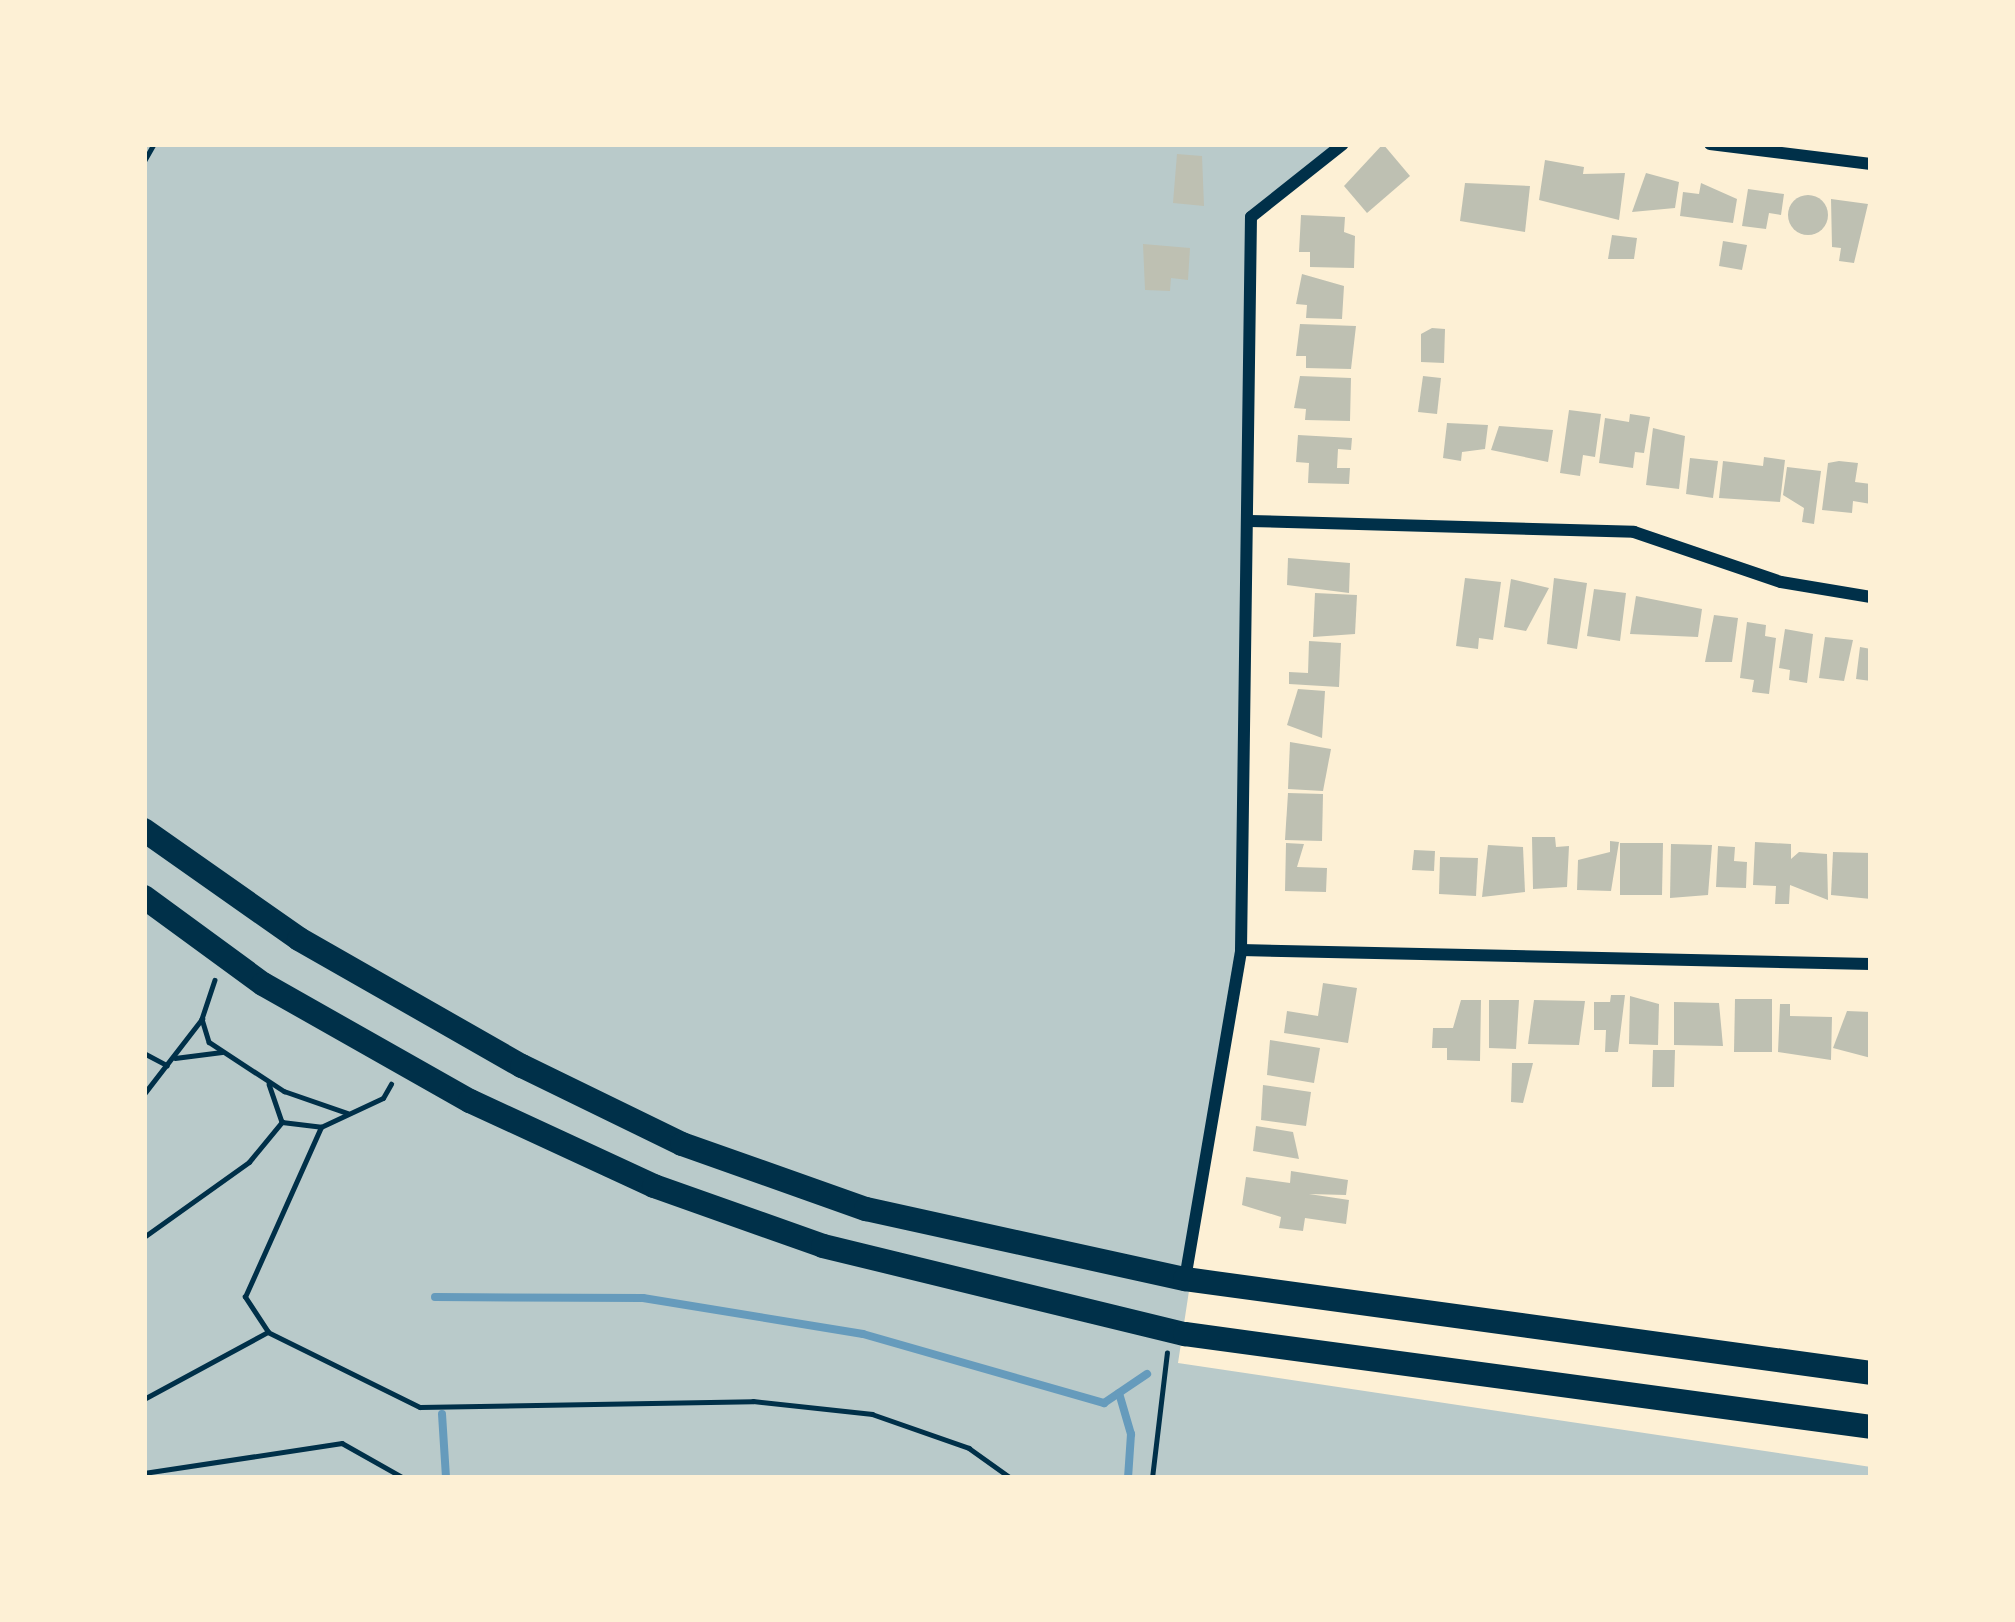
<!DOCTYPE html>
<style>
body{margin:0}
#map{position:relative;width:2015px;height:1622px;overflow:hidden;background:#fdf0d5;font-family:"Asap Condensed",sans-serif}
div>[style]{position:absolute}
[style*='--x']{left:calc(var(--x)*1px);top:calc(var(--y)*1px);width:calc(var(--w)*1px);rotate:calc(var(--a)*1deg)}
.green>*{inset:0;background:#b9caca}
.stream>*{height:8px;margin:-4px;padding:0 4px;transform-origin:4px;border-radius:4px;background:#669bbc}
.building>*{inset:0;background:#bec0b2}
.round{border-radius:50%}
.path>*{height:4.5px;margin:-2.25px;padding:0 2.25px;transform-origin:2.25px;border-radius:2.25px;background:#003049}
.minor>*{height:12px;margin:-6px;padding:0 6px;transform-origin:6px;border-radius:6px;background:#003049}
.trunk>*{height:24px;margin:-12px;padding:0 12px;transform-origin:12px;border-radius:12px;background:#003049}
span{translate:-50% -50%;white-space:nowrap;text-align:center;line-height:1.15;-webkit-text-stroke:9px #fdf0d5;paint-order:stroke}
.frame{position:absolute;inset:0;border:147px solid #fdf0d5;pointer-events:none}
</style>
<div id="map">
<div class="green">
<div style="clip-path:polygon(144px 144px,1343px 144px,1251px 217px,1241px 950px,1178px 1363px,1871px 1467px,1871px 1478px,144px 1478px)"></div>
</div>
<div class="stream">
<div style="--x:435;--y:1297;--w:208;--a:0.3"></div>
<div style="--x:643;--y:1298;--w:223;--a:9.3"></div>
<div style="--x:863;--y:1334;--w:251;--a:16"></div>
<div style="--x:1104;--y:1403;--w:52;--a:-34"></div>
<div style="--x:1119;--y:1393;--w:43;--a:73.7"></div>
<div style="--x:1131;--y:1434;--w:44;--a:93.9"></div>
<div style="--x:442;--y:1414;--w:64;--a:86.4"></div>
</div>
<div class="building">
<div style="clip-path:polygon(1383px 144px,1410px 176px,1367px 213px,1344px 186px)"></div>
<div style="clip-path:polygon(1177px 154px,1202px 156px,1204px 206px,1173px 203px)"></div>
<div style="clip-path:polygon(1545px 160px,1584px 167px,1583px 174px,1625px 173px,1619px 220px,1539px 200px)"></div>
<div style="clip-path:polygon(1646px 173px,1679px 182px,1675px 208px,1632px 212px)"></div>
<div style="clip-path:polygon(1465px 183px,1530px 186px,1525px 232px,1460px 221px)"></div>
<div style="clip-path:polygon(1701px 183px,1737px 199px,1733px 223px,1680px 216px,1683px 192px,1699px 194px)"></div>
<div style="clip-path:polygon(1748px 189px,1784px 194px,1781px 215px,1769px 213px,1766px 229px,1742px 226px)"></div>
<div class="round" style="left:1788px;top:195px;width:40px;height:40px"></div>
<div style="clip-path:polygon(1831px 199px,1868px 204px,1854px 263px,1839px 261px,1841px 248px,1832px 247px)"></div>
<div style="clip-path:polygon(1301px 215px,1345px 217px,1344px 232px,1355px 236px,1354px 268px,1310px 267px,1310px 252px,1299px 252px)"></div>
<div style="clip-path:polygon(1612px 235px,1637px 238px,1634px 259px,1608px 259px)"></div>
<div style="clip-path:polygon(1723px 241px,1747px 245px,1742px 270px,1719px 266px)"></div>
<div style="clip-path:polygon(1143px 244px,1190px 248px,1188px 280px,1171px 278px,1170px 291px,1145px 290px)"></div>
<div style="clip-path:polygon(1302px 274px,1344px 286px,1342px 319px,1306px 318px,1307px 305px,1296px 304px)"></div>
<div style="clip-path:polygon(1300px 324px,1356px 326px,1351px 369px,1306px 368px,1306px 356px,1296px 356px)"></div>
<div style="clip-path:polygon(1432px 328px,1445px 329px,1444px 363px,1421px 362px,1421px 334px)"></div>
<div style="clip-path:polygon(1300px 376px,1351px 378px,1350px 421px,1305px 420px,1306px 409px,1294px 408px)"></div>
<div style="clip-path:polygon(1423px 376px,1441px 378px,1437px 414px,1418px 412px)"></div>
<div style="clip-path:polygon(1569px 410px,1601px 414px,1595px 457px,1583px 455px,1580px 476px,1560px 473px)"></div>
<div style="clip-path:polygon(1630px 414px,1650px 417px,1644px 453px,1635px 452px,1633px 468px,1599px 463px,1605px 418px,1629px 422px)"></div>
<div style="clip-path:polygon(1447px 423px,1488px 425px,1485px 449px,1462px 452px,1461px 461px,1443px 458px)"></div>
<div style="clip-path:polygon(1499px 426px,1553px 430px,1548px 462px,1491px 450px)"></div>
<div style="clip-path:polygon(1653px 428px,1685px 436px,1679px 489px,1646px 485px)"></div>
<div style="clip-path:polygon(1298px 435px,1352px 438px,1351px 450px,1338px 449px,1337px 468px,1350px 468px,1349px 484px,1308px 483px,1309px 463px,1296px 462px)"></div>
<div style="clip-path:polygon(1764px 457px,1785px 460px,1780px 502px,1719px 498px,1723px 461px,1763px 466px)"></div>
<div style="clip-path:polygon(1690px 458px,1718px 461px,1713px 498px,1686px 494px)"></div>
<div style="clip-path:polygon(1839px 461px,1858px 463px,1855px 482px,1871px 484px,1871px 504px,1853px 501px,1852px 513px,1822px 510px,1828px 463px)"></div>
<div style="clip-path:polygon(1787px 467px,1821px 471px,1814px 524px,1802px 522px,1804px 508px,1783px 495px)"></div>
<div style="clip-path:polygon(1288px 558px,1350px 563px,1349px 593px,1287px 585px)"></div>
<div style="clip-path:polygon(1465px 578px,1501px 582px,1493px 640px,1479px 638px,1478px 649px,1456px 646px)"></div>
<div style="clip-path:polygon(1554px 578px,1587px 583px,1577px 649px,1547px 644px)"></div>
<div style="clip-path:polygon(1511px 579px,1549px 588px,1526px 631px,1504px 627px)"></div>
<div style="clip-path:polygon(1594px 589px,1626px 593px,1620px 641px,1587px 636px)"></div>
<div style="clip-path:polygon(1315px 593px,1357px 595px,1355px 634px,1313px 637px)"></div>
<div style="clip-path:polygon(1636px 596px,1702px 609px,1698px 637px,1630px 634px)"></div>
<div style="clip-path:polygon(1714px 615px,1738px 618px,1732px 662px,1705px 662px)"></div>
<div style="clip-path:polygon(1747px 622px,1766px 625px,1765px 636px,1776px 638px,1769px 694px,1752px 692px,1754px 680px,1740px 678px)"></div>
<div style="clip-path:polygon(1785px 629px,1813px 634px,1807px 683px,1789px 680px,1790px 670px,1779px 668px)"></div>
<div style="clip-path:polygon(1825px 637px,1853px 640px,1844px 681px,1819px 678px)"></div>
<div style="clip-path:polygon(1309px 641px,1341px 643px,1339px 687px,1289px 684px,1289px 672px,1308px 673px)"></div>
<div style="clip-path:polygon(1860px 647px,1871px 649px,1871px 681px,1856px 679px)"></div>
<div style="clip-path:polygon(1298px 689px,1325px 691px,1322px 738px,1287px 725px)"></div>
<div style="clip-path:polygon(1290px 742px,1331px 749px,1323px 791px,1288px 789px)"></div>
<div style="clip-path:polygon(1288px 793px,1323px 794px,1322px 841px,1285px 840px)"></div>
<div style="clip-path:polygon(1532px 837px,1555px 837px,1556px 847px,1569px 846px,1567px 887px,1533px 889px)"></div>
<div style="clip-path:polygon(1610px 841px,1619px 842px,1611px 891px,1577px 890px,1578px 860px,1610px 852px)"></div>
<div style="clip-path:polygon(1755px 842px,1791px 844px,1791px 859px,1799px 852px,1827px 854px,1828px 900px,1790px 885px,1789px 904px,1775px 904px,1776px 886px,1753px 885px)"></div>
<div style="clip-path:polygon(1286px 843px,1304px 844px,1297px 867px,1327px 868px,1326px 892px,1285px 891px)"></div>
<div style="clip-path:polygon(1620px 843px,1663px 843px,1662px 895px,1620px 895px)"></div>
<div style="clip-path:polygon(1671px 844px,1712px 845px,1708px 895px,1670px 898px)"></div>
<div style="clip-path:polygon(1488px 845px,1523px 847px,1525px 892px,1482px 897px)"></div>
<div style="clip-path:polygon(1718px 846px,1735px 847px,1734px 861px,1747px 862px,1746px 888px,1716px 887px)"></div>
<div style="clip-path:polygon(1414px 850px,1435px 851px,1434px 871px,1412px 870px)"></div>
<div style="clip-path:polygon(1833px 852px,1871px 853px,1871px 899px,1831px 895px)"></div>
<div style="clip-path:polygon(1440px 857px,1478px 858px,1476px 896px,1439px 894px)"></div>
<div style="clip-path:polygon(1323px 983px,1357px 988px,1348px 1043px,1284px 1033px,1287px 1011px,1318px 1016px)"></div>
<div style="clip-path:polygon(1611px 995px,1625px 995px,1618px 1052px,1605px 1052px,1606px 1030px,1594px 1030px,1594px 1002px,1610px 1002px)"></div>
<div style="clip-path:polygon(1630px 996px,1659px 1004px,1658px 1045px,1629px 1044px)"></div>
<div style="clip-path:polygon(1735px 999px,1772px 999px,1772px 1052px,1734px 1052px)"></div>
<div style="clip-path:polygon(1461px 1000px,1481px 1000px,1480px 1061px,1447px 1060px,1447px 1048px,1432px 1048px,1433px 1028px,1453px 1028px)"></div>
<div style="clip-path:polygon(1489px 1000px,1519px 1000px,1516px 1049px,1489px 1048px)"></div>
<div style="clip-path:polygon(1534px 1000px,1585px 1001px,1579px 1045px,1528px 1044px)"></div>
<div style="clip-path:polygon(1674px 1002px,1719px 1003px,1723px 1046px,1674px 1045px)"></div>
<div style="clip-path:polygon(1780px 1004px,1790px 1004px,1790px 1016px,1832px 1017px,1831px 1060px,1778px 1052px)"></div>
<div style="clip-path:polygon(1847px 1011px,1871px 1012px,1871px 1058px,1833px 1048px)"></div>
<div style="clip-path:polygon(1270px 1040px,1320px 1048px,1314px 1083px,1267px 1075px)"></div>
<div style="clip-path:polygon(1653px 1050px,1675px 1050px,1674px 1087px,1652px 1087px)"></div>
<div style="clip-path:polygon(1512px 1063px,1533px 1063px,1523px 1103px,1511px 1102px)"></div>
<div style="clip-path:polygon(1263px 1085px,1311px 1092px,1306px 1126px,1261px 1120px)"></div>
<div style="clip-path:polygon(1256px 1126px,1293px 1132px,1299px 1159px,1253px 1151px)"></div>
<div style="clip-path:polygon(1291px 1171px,1348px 1180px,1346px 1195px,1309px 1194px,1349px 1200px,1346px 1224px,1305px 1218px,1303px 1231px,1279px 1228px,1281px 1217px,1242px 1205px,1246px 1177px,1290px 1183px)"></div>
</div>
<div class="path">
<div style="--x:144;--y:161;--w:20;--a:-60"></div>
<div style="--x:215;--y:980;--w:41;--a:108.4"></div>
<div style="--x:202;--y:1019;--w:24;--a:73"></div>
<div style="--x:209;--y:1042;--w:90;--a:33.2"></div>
<div style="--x:284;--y:1091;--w:67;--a:19.2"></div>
<div style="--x:144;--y:1053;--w:26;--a:28"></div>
<div style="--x:175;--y:1058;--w:47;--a:-7.3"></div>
<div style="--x:269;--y:1084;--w:40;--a:71.1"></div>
<div style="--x:144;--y:1094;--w:95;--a:-52.3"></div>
<div style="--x:144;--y:1237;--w:129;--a:-35.5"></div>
<div style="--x:249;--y:1162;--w:52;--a:-50.5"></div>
<div style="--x:282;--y:1122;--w:39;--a:7"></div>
<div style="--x:321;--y:1127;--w:68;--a:-25.1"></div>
<div style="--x:383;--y:1098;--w:16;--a:-60"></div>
<div style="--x:268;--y:1332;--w:42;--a:-123.3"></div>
<div style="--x:245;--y:1297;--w:186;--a:-65.9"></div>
<div style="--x:144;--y:1399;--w:141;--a:-28.4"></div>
<div style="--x:268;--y:1332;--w:169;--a:26.3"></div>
<div style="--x:420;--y:1407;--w:333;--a:-1"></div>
<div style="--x:753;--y:1401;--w:120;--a:6.2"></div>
<div style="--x:872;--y:1414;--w:103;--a:19.3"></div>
<div style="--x:969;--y:1448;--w:52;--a:35.5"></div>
<div style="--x:144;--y:1473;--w:200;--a:-8.6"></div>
<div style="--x:342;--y:1443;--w:71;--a:29.4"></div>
<div style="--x:1152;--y:1478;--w:126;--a:-83.2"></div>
</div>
<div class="minor">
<div style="--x:1710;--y:144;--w:162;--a:7.1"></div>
<div style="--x:1250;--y:521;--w:384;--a:1.6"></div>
<div style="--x:1634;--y:532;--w:155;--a:18.8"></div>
<div style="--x:1781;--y:582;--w:91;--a:9.5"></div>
<div style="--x:1241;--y:950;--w:630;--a:1.27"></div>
<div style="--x:1185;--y:1279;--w:334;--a:-80.3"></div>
<div style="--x:1241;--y:950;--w:733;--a:-89.22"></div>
<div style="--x:1251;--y:217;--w:117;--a:-38.4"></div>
</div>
<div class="trunk">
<div style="--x:144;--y:830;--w:189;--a:35.1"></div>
<div style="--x:299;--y:939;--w:257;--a:29.7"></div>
<div style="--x:522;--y:1066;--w:178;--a:26"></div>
<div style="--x:682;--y:1144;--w:195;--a:19.5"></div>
<div style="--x:866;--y:1209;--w:327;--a:12.4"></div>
<div style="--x:1185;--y:1279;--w:692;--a:7.8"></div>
<div style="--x:144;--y:897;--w:147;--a:36.2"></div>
<div style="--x:263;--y:984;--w:238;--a:29.5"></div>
<div style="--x:470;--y:1101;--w:203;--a:24.8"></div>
<div style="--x:654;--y:1186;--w:179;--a:19.5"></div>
<div style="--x:823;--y:1246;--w:373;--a:13.7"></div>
<div style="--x:1185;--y:1334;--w:692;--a:7.72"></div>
</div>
<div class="frame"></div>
</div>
